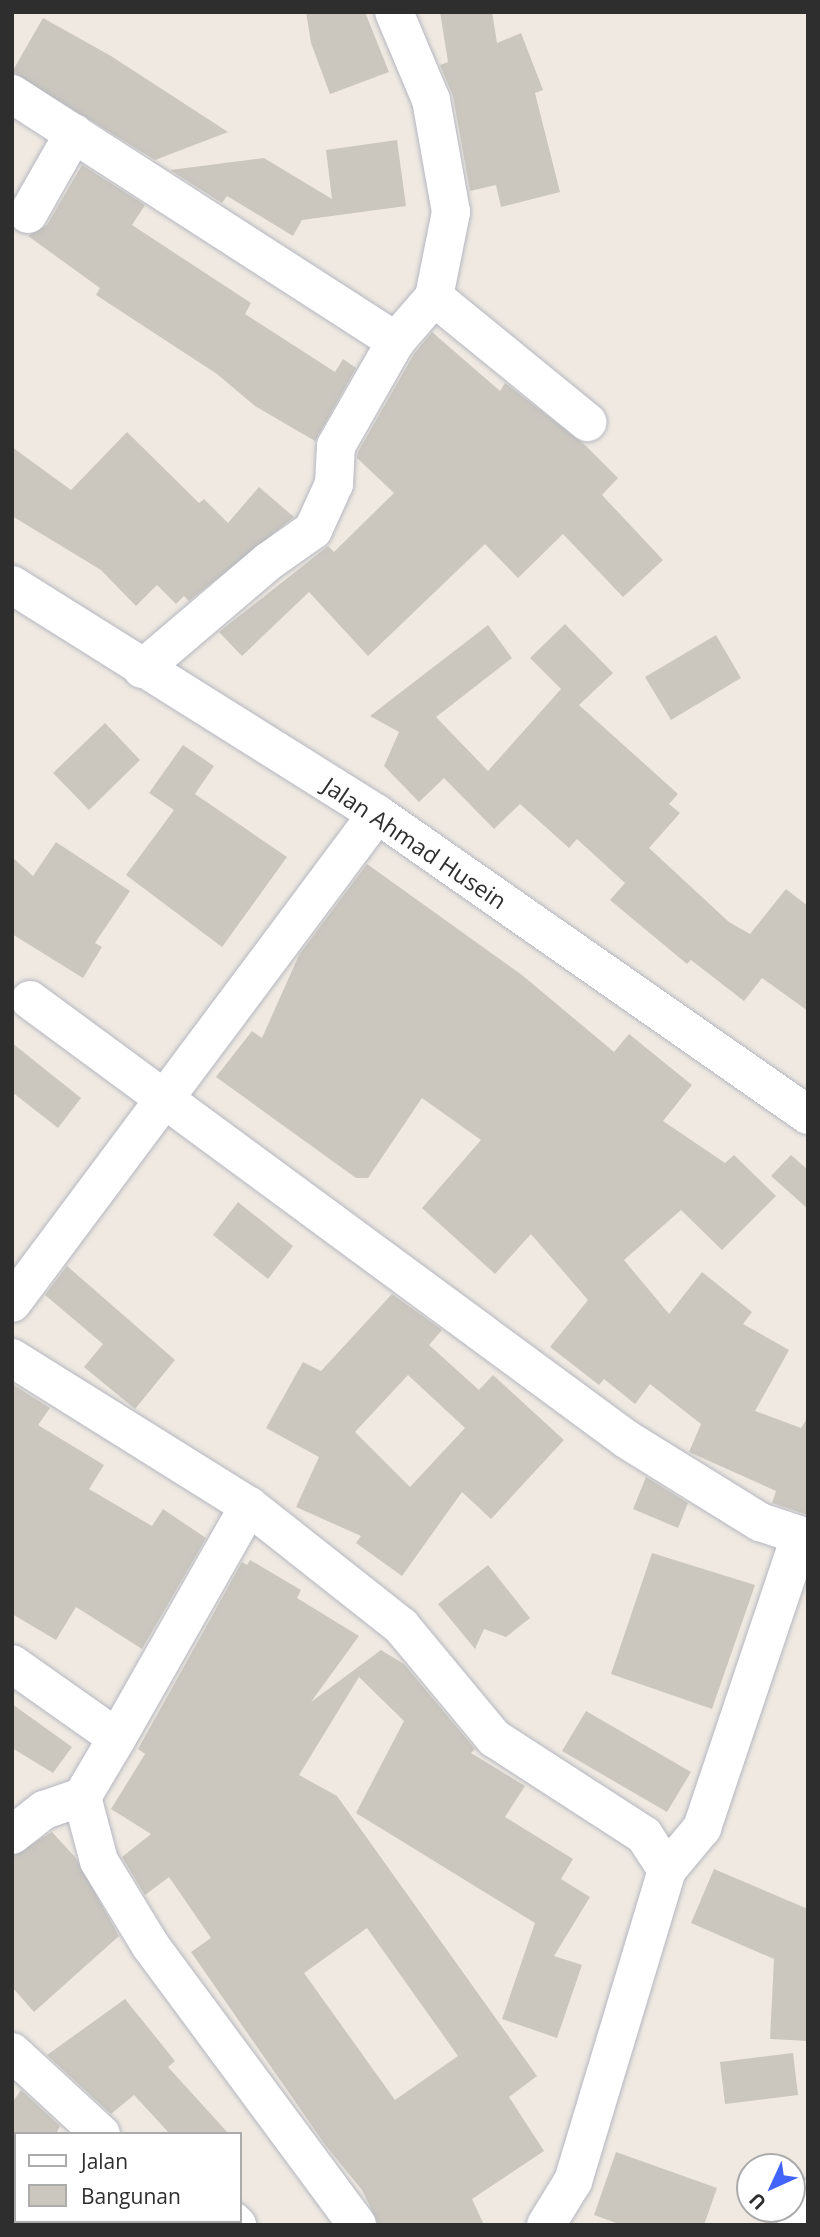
<!DOCTYPE html>
<style>
body{margin:0}
#map{position:relative;width:820px;height:2237px;overflow:hidden;background:#efe9e1;font-family:"Open Sans",sans-serif}
div>[style]{position:absolute}
[style*='--x']{left:calc(var(--x)*1px);top:calc(var(--y)*1px);width:calc(var(--w)*1px);rotate:calc(var(--a)*1deg)}
.building>*{inset:0;background:#cbc7bf}
.roads{filter:drop-shadow(0 0 2px #b4b7c1) drop-shadow(0 0 2px #b4b7c1)}
.street>*{height:38px;margin:-19px;padding:0 19px;transform-origin:19px;border-radius:19px;background:#fff}
.secondary>*{height:38px;margin:-19px;padding:0 19px;transform-origin:19px;border-radius:19px;background:#fff}
span{translate:-50% -50%;white-space:nowrap;text-align:center;line-height:1.15;-webkit-text-stroke:7px #fff;paint-order:stroke}
.street-label{font-size:23px;color:#2e2e2e}
.frame{position:absolute;inset:0;border:14px solid #2e2e2e;pointer-events:none}
.legend{position:absolute;left:14px;top:2132px;width:228px;height:91px;box-sizing:border-box;background:#fff;border:2px solid #ababab;margin:0;padding:9px 12px;list-style:none;font-size:21px;color:#2e2e2e}
.legend li{display:flex;align-items:center;gap:14px;height:35px}
.legend b{width:35px;border:2px solid #ababab}
.north{position:absolute;left:736px;top:2153px;width:70px;height:70px;box-sizing:border-box;background:#fff;border:2px solid #ababab;border-radius:50%;rotate:225deg;font-size:19px;font-weight:700;line-height:28px;text-align:center;color:#2e2e2e}
.north::after{content:'';display:block;margin:auto;width:24px;height:32px;background:#4264fb;clip-path:polygon(50% 0,100% 100%,50% 72%,0 100%)}
</style>
<div id="map">
<div class="building">
<div style="clip-path:polygon(306px 12px,365px 12px,389px 72px,330px 94px,311px 43px)"></div>
<div style="clip-path:polygon(440px 12px,492px 12px,497px 43px,521px 33px,543px 90px,535px 93px,560px 192px,501px 207px,496px 185px,470px 191px,453px 96px,440px 65px,448px 62px)"></div>
<div style="clip-path:polygon(43px 18px,111px 56px,228px 132px,155px 160px,12px 72px)"></div>
<div style="clip-path:polygon(397px 140px,406px 206px,302px 220px,293px 236px,227px 196px,222px 203px,170px 170px,264px 158px,332px 199px,326px 150px)"></div>
<div style="clip-path:polygon(82px 165px,145px 205px,132px 225px,251px 303px,245px 314px,335px 372px,343px 359px,356px 368px,315px 441px,255px 406px,217px 374px,96px 295px,100px 288px,28px 236px,47px 225px)"></div>
<div style="clip-path:polygon(432px 332px,500px 391px,505px 383px,584px 444px,618px 478px,602px 495px,663px 560px,623px 597px,563px 534px,518px 578px,485px 544px,368px 656px,309px 592px,242px 656px,219px 632px,328px 546px,334px 552px,394px 493px,357px 458px,358px 452px,414px 354px)"></div>
<div style="clip-path:polygon(127px 432px,199px 503px,204px 499px,228px 523px,259px 487px,294px 517px,189px 601px,184px 596px,176px 604px,157px 585px,136px 606px,101px 570px,12px 516px,12px 447px,71px 490px)"></div>
<div style="clip-path:polygon(565px 624px,613px 673px,579px 705px,678px 794px,669px 804px,680px 813px,649px 848px,729px 922px,750px 934px,786px 889px,808px 906px,808px 1011px,762px 978px,744px 1001px,691px 960px,687px 964px,610px 900px,625px 883px,577px 839px,569px 848px,520px 804px,494px 829px,444px 778px,419px 802px,384px 766px,399px 732px,370px 716px,488px 625px,512px 658px,436px 717px,488px 771px,561px 689px,530px 658px)"></div>
<div style="clip-path:polygon(716px 635px,741px 678px,671px 720px,645px 677px)"></div>
<div style="clip-path:polygon(105px 723px,140px 760px,89px 810px,53px 773px)"></div>
<div style="clip-path:polygon(183px 745px,214px 766px,195px 794px,287px 857px,222px 947px,126px 875px,174px 810px,149px 793px)"></div>
<div style="clip-path:polygon(56px 842px,130px 891px,95px 943px,102px 947px,83px 978px,12px 934px,12px 857px,33px 876px)"></div>
<div style="clip-path:polygon(367px 864px,522px 975px,614px 1052px,629px 1034px,692px 1085px,663px 1121px,725px 1163px,734px 1155px,776px 1196px,722px 1250px,681px 1210px,624px 1260px,669px 1314px,702px 1272px,752px 1312px,743px 1324px,789px 1350px,755px 1411px,801px 1428px,808px 1417px,808px 1515px,772px 1503px,776px 1491px,689px 1452px,701px 1424px,650px 1384px,635px 1404px,604px 1379px,599px 1385px,550px 1347px,588px 1300px,531px 1234px,495px 1274px,422px 1208px,481px 1140px,422px 1098px,368px 1178px,356px 1178px,216px 1077px,252px 1031px,262px 1038px,299px 955px)"></div>
<div style="clip-path:polygon(12px 1043px,81px 1098px,58px 1128px,12px 1092px)"></div>
<div style="clip-path:polygon(791px 1155px,808px 1170px,808px 1209px,771px 1176px)"></div>
<div style="clip-path:polygon(238px 1202px,293px 1246px,268px 1279px,213px 1235px)"></div>
<div style="clip-path:polygon(67px 1266px,175px 1360px,135px 1409px,84px 1367px,103px 1344px,45px 1295px)"></div>
<div style="clip-path:polygon(evenodd,392px 1294px,442px 1330px,429px 1345px,479px 1390px,493px 1375px,564px 1440px,491px 1519px,462px 1492px,402px 1576px,356px 1543px,361px 1536px,296px 1507px,319px 1457px,266px 1428px,303px 1362px,321px 1371px,392px 1294px,408px 1375px,465px 1428px,410px 1487px,355px 1432px,408px 1375px)"></div>
<div style="clip-path:polygon(12px 1384px,50px 1408px,38px 1425px,104px 1465px,89px 1489px,152px 1526px,163px 1509px,206px 1538px,142px 1649px,76px 1607px,56px 1640px,12px 1614px)"></div>
<div style="clip-path:polygon(646px 1477px,688px 1503px,678px 1528px,633px 1509px)"></div>
<div style="clip-path:polygon(652px 1553px,755px 1585px,712px 1709px,611px 1674px)"></div>
<div style="clip-path:polygon(evenodd,250px 1560px,301px 1590px,297px 1598px,359px 1636px,311px 1702px,381px 1650px,404px 1664px,475px 1749px,471px 1753px,525px 1786px,505px 1817px,573px 1859px,561px 1879px,590px 1897px,554px 1956px,582px 1965px,557px 2038px,502px 2019px,535px 1923px,356px 1813px,404px 1721px,359px 1677px,299px 1775px,337px 1796px,537px 2076px,509px 2097px,544px 2151px,472px 2199px,484px 2225px,379px 2225px,362px 2190px,326px 2146px,191px 1952px,211px 1938px,169px 1877px,145px 1895px,122px 1857px,151px 1834px,111px 1809px,145px 1754px,138px 1749px,226px 1591px,242px 1562px,247px 1565px,250px 1560px,367px 1928px,458px 2056px,395px 2100px,304px 1973px,367px 1928px)"></div>
<div style="clip-path:polygon(488px 1565px,530px 1618px,506px 1637px,484px 1629px,475px 1649px,438px 1604px)"></div>
<div style="clip-path:polygon(12px 1704px,72px 1747px,53px 1773px,12px 1748px)"></div>
<div style="clip-path:polygon(586px 1711px,691px 1772px,667px 1812px,562px 1751px)"></div>
<div style="clip-path:polygon(52px 1832px,75px 1857px,119px 1936px,34px 2012px,12px 1987px,12px 1856px)"></div>
<div style="clip-path:polygon(714px 1869px,808px 1909px,808px 2041px,770px 2039px,774px 1959px,691px 1923px)"></div>
<div style="clip-path:polygon(125px 1999px,175px 2061px,168px 2067px,229px 2134px,170px 2134px,134px 2095px,111px 2114px,47px 2055px)"></div>
<div style="clip-path:polygon(793px 2053px,798px 2095px,725px 2104px,720px 2062px)"></div>
<div style="clip-path:polygon(21px 2090px,60px 2126px,56px 2134px,12px 2134px,12px 2103px)"></div>
<div style="clip-path:polygon(616px 2152px,717px 2188px,704px 2225px,622px 2225px,594px 2215px)"></div>
</div>
<div class="roads">
<div class="street">
<div style="--x:12;--y:94;--w:457;--a:32.8"></div>
<div style="--x:28;--y:214;--w:93;--a:-60.4"></div>
<div style="--x:434;--y:297;--w:198;--a:39.2"></div>
<div style="--x:142;--y:669;--w:167;--a:-40.4"></div>
<div style="--x:269;--y:561;--w:54;--a:-35.2"></div>
<div style="--x:313;--y:530;--w:51;--a:-65.5"></div>
<div style="--x:334;--y:484;--w:38;--a:-87"></div>
<div style="--x:336;--y:446;--w:121;--a:-60.3"></div>
<div style="--x:396;--y:341;--w:58;--a:-49.2"></div>
<div style="--x:434;--y:297;--w:87;--a:-78.7"></div>
<div style="--x:451;--y:212;--w:114;--a:-100.1"></div>
<div style="--x:431;--y:100;--w:95;--a:-112.8"></div>
<div style="--x:30;--y:1000;--w:740;--a:36.37"></div>
<div style="--x:626;--y:1439;--w:158;--a:31.8"></div>
<div style="--x:760;--y:1522;--w:51;--a:18.4"></div>
<div style="--x:12;--y:1303;--w:610;--a:-53.26"></div>
<div style="--x:12;--y:1358;--w:279;--a:32"></div>
<div style="--x:249;--y:1506;--w:194;--a:38.3"></div>
<div style="--x:401;--y:1626;--w:146;--a:50.3"></div>
<div style="--x:494;--y:1738;--w:179;--a:32.9"></div>
<div style="--x:644;--y:1835;--w:42;--a:56.7"></div>
<div style="--x:667;--y:1870;--w:325;--a:106.8"></div>
<div style="--x:573;--y:2181;--w:52;--a:121.5"></div>
<div style="--x:12;--y:1664;--w:128;--a:35.2"></div>
<div style="--x:117;--y:1738;--w:69;--a:120.7"></div>
<div style="--x:82;--y:1797;--w:66;--a:75.1"></div>
<div style="--x:99;--y:1861;--w:98;--a:58.7"></div>
<div style="--x:150;--y:1945;--w:348;--a:53.5"></div>
<div style="--x:117;--y:1738;--w:267;--a:-60.4"></div>
<div style="--x:12;--y:1835;--w:41;--a:-38"></div>
<div style="--x:44;--y:1810;--w:40;--a:-18.9"></div>
<div style="--x:667;--y:1870;--w:55;--a:-50.2"></div>
<div style="--x:702;--y:1828;--w:308;--a:-71.4"></div>
<div style="--x:12;--y:2052;--w:121;--a:42.7"></div>
<div style="--x:233;--y:2221;--w:6;--a:45"></div>
<div style="--x:796;--y:2225;--w:29;--a:-65"></div>
</div>
<div class="secondary">
<div style="--x:12;--y:585;--w:431;--a:32.1"></div>
<div style="--x:377;--y:814;--w:526;--a:34.93"></div>
</div>
</div>
<div class="street-label">
<span style="left:415px;top:843px;rotate:34deg">Jalan Ahmad Husein</span>
</div>
<div class="frame"></div>
<ul class="legend">
<li><b style="height:9px;background:#fff"></b>Jalan</li>
<li><b style="height:19px;background:#cbc7bf"></b>Bangunan</li>
</ul>
<div class="north">U</div>
</div>
